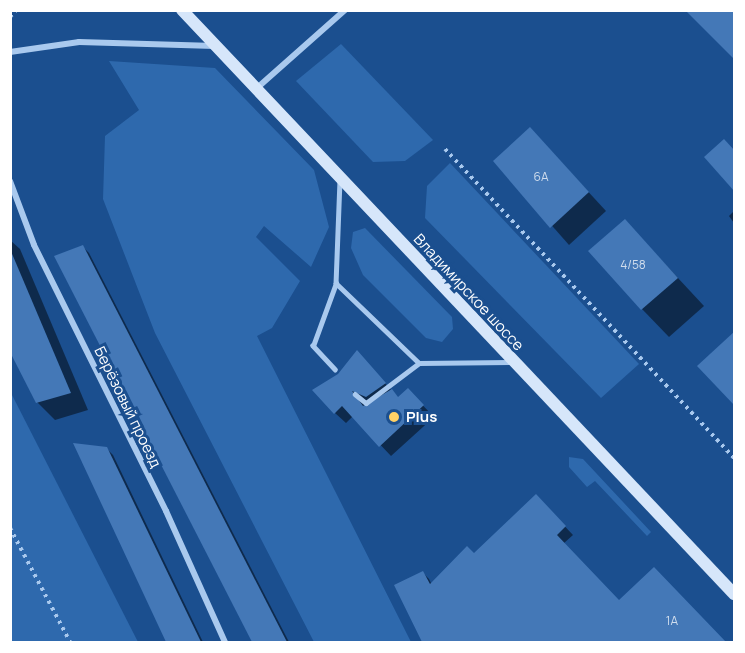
<!DOCTYPE html>
<meta charset="utf-8">
<style>
body{margin:0}
#map{position:relative;width:745px;height:653px;overflow:hidden;background:#1b4f8f;font-family:Manrope,sans-serif}
div>[style]{position:absolute}
[style*='--x']{left:calc(var(--x)*1px);top:calc(var(--y)*1px);width:calc(var(--w)*1px);rotate:calc(var(--a)*1deg)}
.green>*{inset:0;background:#2e69ad}
.shadow>*{inset:0;background:#0007}
.building>*{inset:0;background:#4478b7}
.path>*{height:4px;margin-top:-2px;transform-origin:0;background:repeating-linear-gradient(90deg,#a9c9ee 0 3px,transparent 0 7.5px)}
.lane>*{height:4.5px;margin:-2.25px;padding:0 2.25px;transform-origin:2.25px;border-radius:2.25px;background:#a9c9ee}
.street>*{height:6px;margin:-3px;padding:0 3px;transform-origin:3px;border-radius:3px;background:#a9c9ee}
.secondary>*{height:12px;margin:-6px;padding:0 6px;transform-origin:6px;border-radius:6px;background:#d6e6fa}
.dots>*{width:16px;height:16px;translate:-50% -50%;box-sizing:border-box;border:3px solid #1b4f8f;border-radius:50%}
span{translate:-50% -50%;white-space:nowrap;text-align:center;line-height:1.15;-webkit-text-stroke:6px #1b4f8f;paint-order:stroke}
.number-label{font-size:12px;color:#d0dded}
.number-label span{-webkit-text-stroke-width:0}
.street-label{font-size:15px;color:#fff}
.poi-label{font-size:15px;color:#fff;font-weight:700}
.left{translate:0 -50%;text-align:left}
.frame{position:absolute;inset:0;border:12px solid #fff;pointer-events:none}
</style>
<div id="map">
<div class="green">
<div style="clip-path:polygon(341px 44px,433px 140px,405px 161px,373px 162px,296px 81px)"></div>
<div style="clip-path:polygon(109px 61px,215px 68px,314px 170px,329px 227px,311px 267px,264px 226px,256px 237px,300px 281px,272px 328px,257px 336px,411px 642px,314px 642px,155px 333px,103px 199px,105px 136px,139px 110px)"></div>
<div style="clip-path:polygon(450px 163px,639px 364px,601px 398px,425px 218px,427px 186px)"></div>
<div style="clip-path:polygon(365px 228px,452px 317px,453px 329px,442px 342px,426px 338px,363px 275px,351px 248px,353px 232px)"></div>
<div style="clip-path:polygon(11px 393px,138px 642px,11px 642px)"></div>
<div style="clip-path:polygon(569px 457px,583px 459px,651px 532px,647px 536px,595px 481px,587px 487px,569px 467px)"></div>
</div>
<div class="shadow">
<div style="clip-path:polygon(547px 147px,606px 211px,569px 245px,495px 161px)"></div>
<div style="clip-path:polygon(734px 211px,734px 223px,729px 216px)"></div>
<div style="clip-path:polygon(625px 221px,704px 306px,669px 337px,642px 309px)"></div>
<div style="clip-path:polygon(10px 240px,20px 249px,88px 410px,55px 420px,37px 402px,10px 349px)"></div>
<div style="clip-path:polygon(83px 247px,89px 253px,289px 642px,254px 642px,56px 257px)"></div>
<div style="clip-path:polygon(367px 363px,399px 399px,408px 390px,434px 417px,391px 456px,353px 416px,346px 423px,335px 413px)"></div>
<div style="clip-path:polygon(76px 445px,106px 448px,113px 455px,203px 642px,167px 642px)"></div>
<div style="clip-path:polygon(536px 496px,573px 535px,563px 544px,619px 602px,654px 569px,724px 642px,493px 642px,433px 583px,474px 555px)"></div>
<div style="clip-path:polygon(423px 573px,429px 579px,460px 642px,424px 642px,396px 586px)"></div>
</div>
<div class="building">
<div style="clip-path:polygon(685px 10px,735px 10px,735px 60px)"></div>
<div style="clip-path:polygon(530px 127px,589px 192px,550px 228px,493px 161px)"></div>
<div style="clip-path:polygon(724px 139px,735px 151px,735px 192px,704px 157px)"></div>
<div style="clip-path:polygon(625px 219px,678px 278px,641px 310px,588px 251px)"></div>
<div style="clip-path:polygon(83px 245px,287px 642px,252px 642px,54px 256px)"></div>
<div style="clip-path:polygon(10px 249px,71px 393px,36px 403px,10px 352px)"></div>
<div style="clip-path:polygon(735px 331px,735px 406px,697px 366px)"></div>
<div style="clip-path:polygon(357px 350px,386px 383px,366px 397px,352px 391px,363px 406px,392px 389px,398px 397px,408px 388px,424px 405px,379px 447px,342px 406px,334px 414px,312px 390px,338px 374px)"></div>
<div style="clip-path:polygon(73px 443px,107px 447px,201px 642px,166px 642px)"></div>
<div style="clip-path:polygon(536px 494px,566px 526px,557px 535px,619px 600px,654px 567px,726px 642px,422px 642px,394px 585px,423px 571px,430px 584px,467px 546px,474px 553px)"></div>
</div>
<div class="path">
<div style="--x:10;--y:17;--w:9;--a:-49"></div>
<div style="--x:445;--y:149;--w:423;--a:46.9"></div>
<div style="--x:10;--y:528;--w:129;--a:62.2"></div>
</div>
<div class="lane">
<div style="--x:340;--y:180;--w:103;--a:92.2"></div>
<div style="--x:336;--y:283;--w:115;--a:43.9"></div>
<div style="--x:419;--y:363;--w:91;--a:-0.6"></div>
<div style="--x:335;--y:370;--w:33;--a:-133"></div>
<div style="--x:313;--y:346;--w:67;--a:-69.9"></div>
<div style="--x:355;--y:394;--w:14;--a:39"></div>
<div style="--x:366;--y:403;--w:66;--a:-37"></div>
</div>
<div class="street">
<div style="--x:10;--y:52;--w:70;--a:-8.2"></div>
<div style="--x:79;--y:42;--w:136;--a:1.7"></div>
<div style="--x:257;--y:88;--w:118;--a:-41.6"></div>
<div style="--x:10;--y:181;--w:68;--a:69.4"></div>
<div style="--x:34;--y:245;--w:297;--a:63.6"></div>
<div style="--x:166;--y:511;--w:144;--a:65.8"></div>
</div>
<div class="secondary">
<div style="--x:182;--y:10;--w:804;--a:46.61"></div>
</div>
<div class="dots">
<div style="left:394px;top:417px;background:#ffd166"></div>
</div>
<div class="number-label">
<span style="left:541px;top:177px">6А</span>
<span style="left:633px;top:265px">4/58</span>
<span style="left:672px;top:621px">1А</span>
</div>
<div class="street-label">
<span style="left:469px;top:292px;rotate:47deg">Владимирское шоссе</span>
<span style="left:128px;top:407px;rotate:64deg">Берёзовый проезд</span>
</div>
<div class="poi-label">
<span class="left" style="left:406px;top:417px">Plus</span>
</div>
<div class="frame"></div>
</div>
